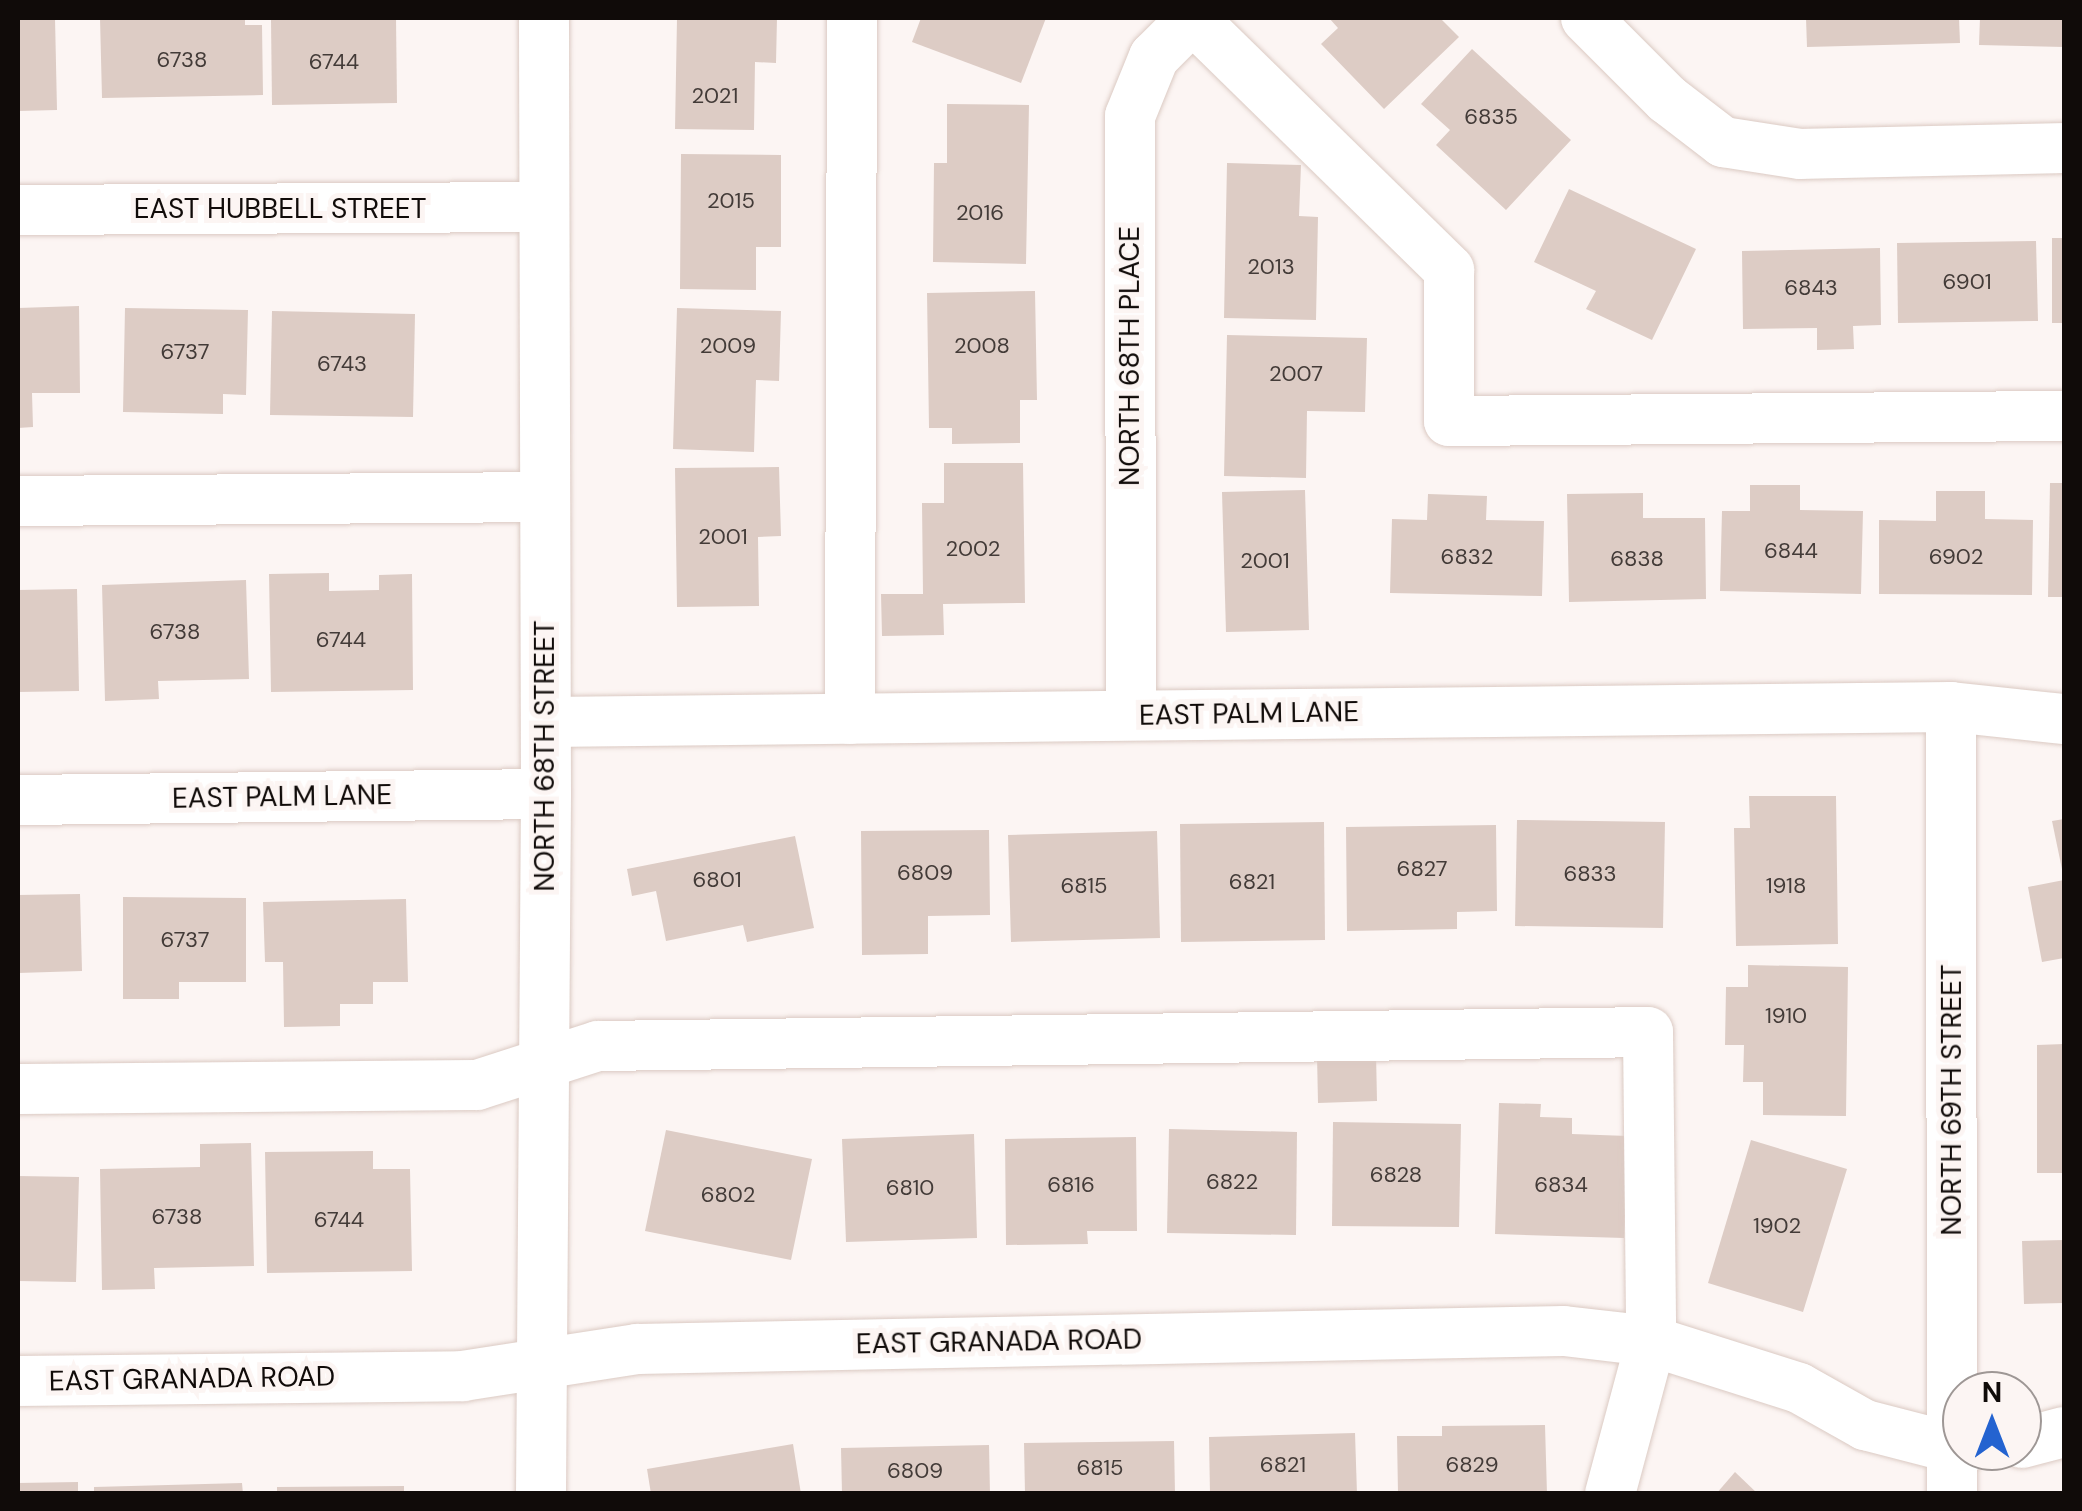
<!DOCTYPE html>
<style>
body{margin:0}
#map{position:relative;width:2082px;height:1511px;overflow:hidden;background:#fcf5f3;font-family:"DM Sans",sans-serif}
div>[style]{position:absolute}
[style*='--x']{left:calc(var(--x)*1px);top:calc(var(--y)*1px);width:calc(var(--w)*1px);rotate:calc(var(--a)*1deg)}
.building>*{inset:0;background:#ddccc5}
.roads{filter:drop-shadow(0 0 2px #dbcac3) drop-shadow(0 0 2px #dbcac3)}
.minor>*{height:50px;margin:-25px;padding:0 25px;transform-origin:25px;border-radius:25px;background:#fff}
span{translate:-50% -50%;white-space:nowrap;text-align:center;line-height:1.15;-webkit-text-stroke:10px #fcf5f3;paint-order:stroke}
.number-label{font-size:22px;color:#433b38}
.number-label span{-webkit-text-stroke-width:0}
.street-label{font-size:28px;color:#100b09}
.frame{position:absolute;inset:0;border:20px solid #100b09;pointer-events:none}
.north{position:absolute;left:1942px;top:1371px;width:100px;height:100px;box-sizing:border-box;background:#fcf5f3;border:2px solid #9e9795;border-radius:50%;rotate:0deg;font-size:28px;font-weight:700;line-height:40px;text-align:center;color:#100b09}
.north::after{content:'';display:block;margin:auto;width:35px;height:45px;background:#2463d0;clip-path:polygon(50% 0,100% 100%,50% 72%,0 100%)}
</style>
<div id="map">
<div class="building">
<div style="clip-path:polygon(18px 18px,55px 18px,57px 110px,18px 111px)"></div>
<div style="clip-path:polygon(100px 18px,245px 18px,245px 25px,262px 25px,263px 95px,102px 98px)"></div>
<div style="clip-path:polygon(340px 18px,396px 18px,397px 103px,272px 105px,271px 20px)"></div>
<div style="clip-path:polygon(677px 18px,777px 18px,776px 63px,755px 62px,754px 130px,675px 129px)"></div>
<div style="clip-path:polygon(921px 18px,1046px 18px,1021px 83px,912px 42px)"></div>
<div style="clip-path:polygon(1329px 18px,1440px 18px,1459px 37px,1384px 109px,1321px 44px,1338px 28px)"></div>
<div style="clip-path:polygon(1806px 18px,1959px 18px,1960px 43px,1807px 47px)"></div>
<div style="clip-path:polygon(1980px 18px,2064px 18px,2064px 47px,1979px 45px)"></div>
<div style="clip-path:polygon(1472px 49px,1571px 140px,1506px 210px,1436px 145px,1450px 130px,1421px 104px)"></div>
<div style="clip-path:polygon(947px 104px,1029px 105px,1026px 264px,933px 262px,934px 163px,947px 163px)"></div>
<div style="clip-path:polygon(681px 154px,781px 155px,781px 247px,756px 247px,756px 290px,680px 289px)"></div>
<div style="clip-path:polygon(1227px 163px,1301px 165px,1299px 216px,1318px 217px,1316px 320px,1224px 318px)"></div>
<div style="clip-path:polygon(1569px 189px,1696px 249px,1652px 340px,1586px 309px,1596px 291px,1534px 262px)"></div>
<div style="clip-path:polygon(2052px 238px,2064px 238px,2064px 323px,2052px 323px)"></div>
<div style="clip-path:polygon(2036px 241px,2038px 321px,1898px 323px,1897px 243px)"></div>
<div style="clip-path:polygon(1880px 248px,1881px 325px,1853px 326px,1854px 349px,1817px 350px,1817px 328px,1743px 329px,1742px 251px)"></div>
<div style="clip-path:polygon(1035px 291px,1037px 400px,1020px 400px,1020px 443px,952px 444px,952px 428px,929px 428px,927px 293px)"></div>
<div style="clip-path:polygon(79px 306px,80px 393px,32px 393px,33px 427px,18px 428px,18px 308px)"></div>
<div style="clip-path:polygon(125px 308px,248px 310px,246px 395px,223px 394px,223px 414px,123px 412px)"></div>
<div style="clip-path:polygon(677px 308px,781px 311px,779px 381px,756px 380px,754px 452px,673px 449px)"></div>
<div style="clip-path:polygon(272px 311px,415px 314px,413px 417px,270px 415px)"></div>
<div style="clip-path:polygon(1227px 335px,1367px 338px,1365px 412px,1307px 411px,1306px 478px,1224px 476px)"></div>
<div style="clip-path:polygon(944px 463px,1023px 463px,1025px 603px,943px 604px,944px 635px,882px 636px,881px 594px,923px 594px,922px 503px,944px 503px)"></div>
<div style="clip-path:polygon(779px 467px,781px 536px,758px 537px,759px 606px,677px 607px,675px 468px)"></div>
<div style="clip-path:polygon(2050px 483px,2064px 483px,2064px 597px,2048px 597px)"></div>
<div style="clip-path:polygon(1750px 485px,1800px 485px,1800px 510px,1863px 511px,1861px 594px,1720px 591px,1722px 511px,1750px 511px)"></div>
<div style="clip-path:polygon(1305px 490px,1309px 630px,1226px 632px,1222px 492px)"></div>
<div style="clip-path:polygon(1936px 491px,1985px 491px,1985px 519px,2033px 520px,2032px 595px,1879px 594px,1879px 520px,1936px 521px)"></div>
<div style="clip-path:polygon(1643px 493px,1643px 518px,1705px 518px,1706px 599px,1569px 602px,1567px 494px)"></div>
<div style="clip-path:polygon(1428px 494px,1487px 496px,1486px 520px,1544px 521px,1542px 596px,1390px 593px,1392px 519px,1427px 520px)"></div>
<div style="clip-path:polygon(329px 573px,329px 591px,379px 590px,379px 575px,412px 574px,413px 690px,271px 692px,269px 574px)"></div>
<div style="clip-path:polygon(246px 580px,249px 679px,158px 681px,159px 699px,105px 701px,102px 585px)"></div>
<div style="clip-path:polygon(77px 589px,79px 691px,18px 692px,18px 590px)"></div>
<div style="clip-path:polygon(1749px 796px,1836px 796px,1838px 944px,1736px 946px,1734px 828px,1750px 828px)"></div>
<div style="clip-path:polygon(2064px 819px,2064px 873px,2063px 874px,2052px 821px)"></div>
<div style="clip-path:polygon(1517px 820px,1665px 822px,1663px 928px,1515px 926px)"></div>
<div style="clip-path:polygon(1324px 822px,1325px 940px,1181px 942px,1180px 824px)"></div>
<div style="clip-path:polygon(1496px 825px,1497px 911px,1457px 912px,1457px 929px,1347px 931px,1346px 827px)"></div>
<div style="clip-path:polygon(989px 830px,990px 915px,928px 916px,928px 954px,862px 955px,861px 831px)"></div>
<div style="clip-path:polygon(1157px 831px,1160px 938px,1011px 942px,1008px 835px)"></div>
<div style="clip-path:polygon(795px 836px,814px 928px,747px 942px,743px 925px,666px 941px,656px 891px,632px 896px,627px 869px)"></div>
<div style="clip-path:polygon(2064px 880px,2064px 958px,2042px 962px,2028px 887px)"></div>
<div style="clip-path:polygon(80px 894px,82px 971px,18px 973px,18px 895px)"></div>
<div style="clip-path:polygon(123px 897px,246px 898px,246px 982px,179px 982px,179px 999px,123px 999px)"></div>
<div style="clip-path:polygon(406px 899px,408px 982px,373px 982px,373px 1004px,340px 1004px,340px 1026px,284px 1027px,283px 962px,265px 962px,263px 902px)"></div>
<div style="clip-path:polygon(1748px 965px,1848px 967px,1846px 1116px,1763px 1115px,1763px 1082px,1743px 1082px,1744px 1045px,1725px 1045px,1726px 987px,1748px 987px)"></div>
<div style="clip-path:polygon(2064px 1044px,2064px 1173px,2037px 1173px,2037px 1045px)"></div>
<div style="clip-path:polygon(1376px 1053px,1377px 1101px,1318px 1103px,1317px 1055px)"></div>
<div style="clip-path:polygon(1499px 1103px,1541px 1104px,1540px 1117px,1572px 1118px,1572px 1134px,1628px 1136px,1624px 1238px,1495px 1234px)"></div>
<div style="clip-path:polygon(1333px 1122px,1461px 1124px,1459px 1227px,1332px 1226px)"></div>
<div style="clip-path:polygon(1169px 1129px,1297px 1132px,1296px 1235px,1167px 1233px)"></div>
<div style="clip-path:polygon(666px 1130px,812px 1159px,791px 1260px,645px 1231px)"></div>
<div style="clip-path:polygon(974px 1134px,977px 1238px,846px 1242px,842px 1139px)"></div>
<div style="clip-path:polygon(1136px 1137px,1137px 1231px,1087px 1231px,1088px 1244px,1006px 1245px,1005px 1139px)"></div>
<div style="clip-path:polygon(1751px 1140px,1847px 1169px,1803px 1312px,1708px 1283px)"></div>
<div style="clip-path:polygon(251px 1143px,254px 1266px,154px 1268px,155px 1289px,102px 1290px,100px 1169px,200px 1167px,200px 1144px)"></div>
<div style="clip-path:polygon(373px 1151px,373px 1169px,410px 1169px,412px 1271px,267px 1273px,265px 1152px)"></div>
<div style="clip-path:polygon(18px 1176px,79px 1177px,76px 1282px,18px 1281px)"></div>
<div style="clip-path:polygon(2064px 1240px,2064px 1303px,2024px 1304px,2022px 1241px)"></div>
<div style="clip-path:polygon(1545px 1425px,1547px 1494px,1398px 1494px,1397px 1436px,1442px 1436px,1442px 1426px)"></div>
<div style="clip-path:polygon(1355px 1433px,1357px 1494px,1210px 1494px,1209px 1437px)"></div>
<div style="clip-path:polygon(1174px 1441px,1175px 1494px,1025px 1494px,1024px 1443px)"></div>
<div style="clip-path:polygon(793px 1444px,801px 1494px,651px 1494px,647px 1469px)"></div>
<div style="clip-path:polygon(989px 1445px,990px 1494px,842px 1494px,841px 1448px)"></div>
<div style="clip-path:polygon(1735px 1472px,1758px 1494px,1716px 1494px)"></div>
<div style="clip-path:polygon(78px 1482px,78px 1494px,18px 1494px,18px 1483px)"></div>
<div style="clip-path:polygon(242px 1483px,243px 1494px,94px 1494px,94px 1487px)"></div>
<div style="clip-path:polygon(404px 1486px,404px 1494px,277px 1494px,277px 1487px)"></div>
</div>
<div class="roads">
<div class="minor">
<div style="--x:1192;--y:18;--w:360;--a:44.4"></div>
<div style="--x:1449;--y:270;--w:151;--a:90"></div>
<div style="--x:1449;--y:421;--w:615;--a:-0.47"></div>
<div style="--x:1586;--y:18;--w:115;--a:45"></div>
<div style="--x:1667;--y:99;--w:71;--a:37.5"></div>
<div style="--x:1723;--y:142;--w:78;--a:8.9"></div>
<div style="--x:1800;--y:154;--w:264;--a:-1.3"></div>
<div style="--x:18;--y:210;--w:525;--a:-0.33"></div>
<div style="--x:18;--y:501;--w:527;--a:-0.43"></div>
<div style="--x:1951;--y:707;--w:787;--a:89.93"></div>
<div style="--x:1131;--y:715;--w:599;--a:-90.1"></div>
<div style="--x:1130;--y:116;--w:64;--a:-67.9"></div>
<div style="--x:1154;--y:57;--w:55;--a:-45"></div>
<div style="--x:850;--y:719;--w:701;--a:-89.84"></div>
<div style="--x:546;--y:722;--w:1405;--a:-0.61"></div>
<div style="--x:1951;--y:707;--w:114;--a:6.1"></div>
<div style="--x:18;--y:800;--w:528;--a:-0.65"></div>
<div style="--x:18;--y:1089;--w:459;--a:-0.5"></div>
<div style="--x:477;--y:1085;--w:127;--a:-17.9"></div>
<div style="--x:598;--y:1046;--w:1050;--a:-0.76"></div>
<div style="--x:1648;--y:1032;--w:309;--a:89.4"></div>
<div style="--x:1651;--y:1341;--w:158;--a:105"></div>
<div style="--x:18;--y:1381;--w:445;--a:-0.6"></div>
<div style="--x:463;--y:1376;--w:176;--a:-8.8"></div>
<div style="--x:637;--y:1349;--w:927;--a:-1.11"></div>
<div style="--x:1564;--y:1331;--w:88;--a:6.6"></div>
<div style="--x:1651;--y:1341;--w:155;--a:17.6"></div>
<div style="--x:1799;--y:1388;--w:76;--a:29.3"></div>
<div style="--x:1865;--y:1425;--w:100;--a:14.5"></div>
<div style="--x:2022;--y:1443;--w:43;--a:-14.7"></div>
<div style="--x:541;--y:1494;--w:700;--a:-89.59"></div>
<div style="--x:546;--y:794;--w:776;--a:-90.15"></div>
</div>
</div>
<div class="number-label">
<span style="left:182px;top:60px">6738</span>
<span style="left:334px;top:62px">6744</span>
<span style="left:715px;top:96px">2021</span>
<span style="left:1491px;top:117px">6835</span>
<span style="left:731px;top:201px">2015</span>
<span style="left:980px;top:213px">2016</span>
<span style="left:1271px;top:267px">2013</span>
<span style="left:1967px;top:282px">6901</span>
<span style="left:1811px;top:288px">6843</span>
<span style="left:728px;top:346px">2009</span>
<span style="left:982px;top:346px">2008</span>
<span style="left:185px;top:352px">6737</span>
<span style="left:342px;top:364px">6743</span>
<span style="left:1296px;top:374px">2007</span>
<span style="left:723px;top:537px">2001</span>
<span style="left:973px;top:549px">2002</span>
<span style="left:1791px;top:551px">6844</span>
<span style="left:1467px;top:557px">6832</span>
<span style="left:1956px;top:557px">6902</span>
<span style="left:1637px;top:559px">6838</span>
<span style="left:1265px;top:561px">2001</span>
<span style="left:175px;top:632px">6738</span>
<span style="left:341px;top:640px">6744</span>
<span style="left:1422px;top:869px">6827</span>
<span style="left:925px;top:873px">6809</span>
<span style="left:1590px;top:874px">6833</span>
<span style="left:717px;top:880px">6801</span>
<span style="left:1252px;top:882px">6821</span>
<span style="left:1084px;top:886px">6815</span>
<span style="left:1786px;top:886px">1918</span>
<span style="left:185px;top:940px">6737</span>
<span style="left:1786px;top:1016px">1910</span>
<span style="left:1396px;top:1175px">6828</span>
<span style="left:1232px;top:1182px">6822</span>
<span style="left:1071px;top:1185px">6816</span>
<span style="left:1561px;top:1185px">6834</span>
<span style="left:910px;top:1188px">6810</span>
<span style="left:728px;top:1195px">6802</span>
<span style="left:177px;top:1217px">6738</span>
<span style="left:339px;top:1220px">6744</span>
<span style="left:1777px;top:1226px">1902</span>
<span style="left:1283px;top:1465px">6821</span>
<span style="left:1472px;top:1465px">6829</span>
<span style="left:1100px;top:1468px">6815</span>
<span style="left:915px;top:1471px">6809</span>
</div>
<div class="street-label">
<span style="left:280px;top:209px">EAST HUBBELL STREET</span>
<span style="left:1130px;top:356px;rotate:-90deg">NORTH 68TH PLACE</span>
<span style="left:1249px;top:714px;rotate:-1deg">EAST PALM LANE</span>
<span style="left:545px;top:756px;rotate:-90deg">NORTH 68TH STREET</span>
<span style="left:282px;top:797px;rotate:-1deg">EAST PALM LANE</span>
<span style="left:1952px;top:1100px;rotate:-90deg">NORTH 69TH STREET</span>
<span style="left:999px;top:1342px;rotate:-1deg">EAST GRANADA ROAD</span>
<span style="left:192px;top:1379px;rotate:-1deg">EAST GRANADA ROAD</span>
</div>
<div class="frame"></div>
<div class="north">N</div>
</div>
